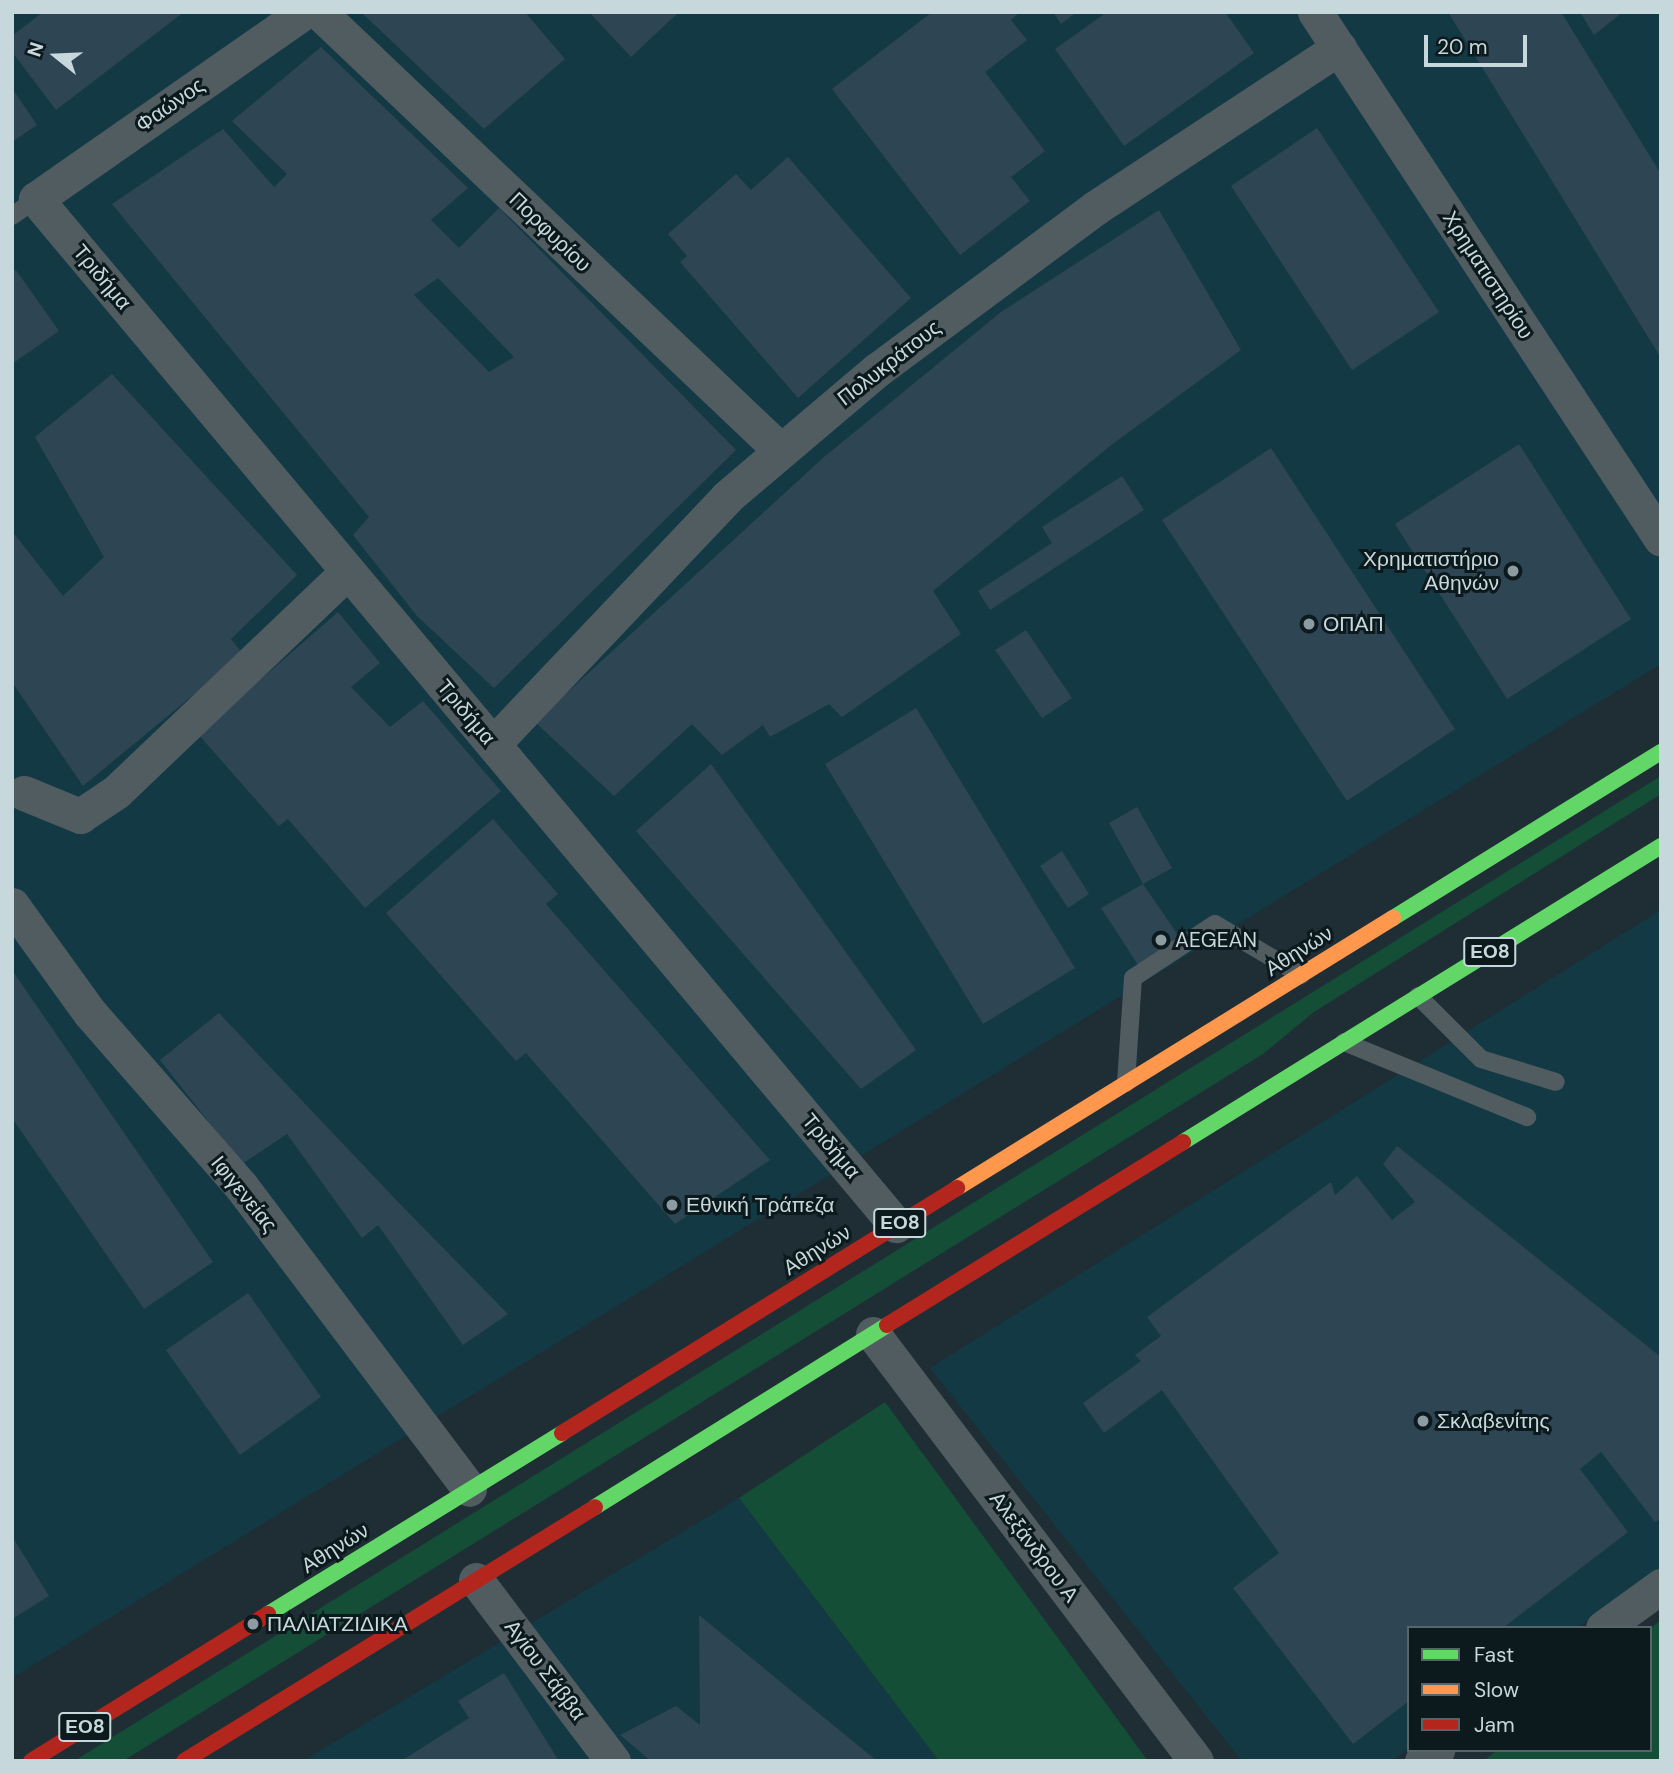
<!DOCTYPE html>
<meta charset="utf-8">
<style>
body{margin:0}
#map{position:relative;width:1673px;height:1773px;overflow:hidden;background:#1e2e34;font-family:"DM Sans",sans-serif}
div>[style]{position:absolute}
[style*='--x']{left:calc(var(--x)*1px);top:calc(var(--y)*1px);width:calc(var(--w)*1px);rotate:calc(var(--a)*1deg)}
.built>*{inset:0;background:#123944}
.green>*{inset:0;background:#144e36}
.building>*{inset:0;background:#2e4554}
.lane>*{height:18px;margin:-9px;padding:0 9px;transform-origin:9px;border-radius:9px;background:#505c60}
.street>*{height:35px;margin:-17.5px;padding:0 17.5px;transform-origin:17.5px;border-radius:17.5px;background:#505c60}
.fast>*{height:16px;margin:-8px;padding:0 8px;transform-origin:8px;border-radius:8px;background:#63d668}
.slow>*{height:16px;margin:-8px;padding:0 8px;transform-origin:8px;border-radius:8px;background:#ff974d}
.jam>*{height:16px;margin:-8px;padding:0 8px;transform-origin:8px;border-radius:8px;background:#b3261e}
.dots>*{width:19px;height:19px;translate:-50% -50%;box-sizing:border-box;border:4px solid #0c191d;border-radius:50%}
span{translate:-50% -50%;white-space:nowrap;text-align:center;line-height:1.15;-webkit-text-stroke:6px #0c191d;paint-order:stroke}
.shield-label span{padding:2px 5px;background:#0c191d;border:2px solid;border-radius:5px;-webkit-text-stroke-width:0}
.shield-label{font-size:19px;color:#c7d8dd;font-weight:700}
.street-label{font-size:21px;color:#c7d8dd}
.poi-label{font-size:21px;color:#c7d8dd}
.right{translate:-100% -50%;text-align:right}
.left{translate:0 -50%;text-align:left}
.frame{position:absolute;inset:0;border:14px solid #c7d8dd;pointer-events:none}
.legend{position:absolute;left:1407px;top:1626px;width:245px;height:126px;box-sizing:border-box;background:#0c191d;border:2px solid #57656a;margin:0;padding:9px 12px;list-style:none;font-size:21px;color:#c7d8dd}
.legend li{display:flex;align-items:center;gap:14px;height:35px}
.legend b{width:35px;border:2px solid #57656a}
.north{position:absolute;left:21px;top:21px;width:70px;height:70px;-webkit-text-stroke:5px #0c191d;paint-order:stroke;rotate:288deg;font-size:19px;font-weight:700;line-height:28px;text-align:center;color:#c7d8dd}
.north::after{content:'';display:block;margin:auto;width:24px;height:32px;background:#c7d8dd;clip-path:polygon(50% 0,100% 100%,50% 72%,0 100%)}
.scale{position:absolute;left:1424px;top:35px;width:103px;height:32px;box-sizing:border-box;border:4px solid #c7d8dd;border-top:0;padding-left:9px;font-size:21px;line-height:24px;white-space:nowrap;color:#c7d8dd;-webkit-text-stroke:5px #0c191d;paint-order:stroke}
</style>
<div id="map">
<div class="built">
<div style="clip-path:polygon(12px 12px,1661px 12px,1661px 664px,12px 1678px)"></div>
<div style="clip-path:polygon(1661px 910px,1661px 1568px,1577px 1628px,1409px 1628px,1409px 1748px,1391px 1761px,1242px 1761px,930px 1368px)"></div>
<div style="clip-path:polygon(739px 1498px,939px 1761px,303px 1761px)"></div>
</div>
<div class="green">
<div style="clip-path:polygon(1661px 776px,1661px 794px,1314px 1012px,1263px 1054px,123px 1761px,74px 1761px)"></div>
<div style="clip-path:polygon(885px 1402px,1148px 1761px,939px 1761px,739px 1498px)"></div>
<div style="clip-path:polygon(1661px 1620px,1661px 1761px,1484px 1761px,1497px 1750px,1650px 1750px,1650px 1629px)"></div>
</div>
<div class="building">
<div style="clip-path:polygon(43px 12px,184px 12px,56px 110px,12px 52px,12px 36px)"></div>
<div style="clip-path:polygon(361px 12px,525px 12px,565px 59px,484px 129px)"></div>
<div style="clip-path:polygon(589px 12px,679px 12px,631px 57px)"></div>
<div style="clip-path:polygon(932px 12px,1020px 12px,1011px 20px,1027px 40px,985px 72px,1045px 151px,1011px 177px,1030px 201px,960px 255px,832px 89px)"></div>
<div style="clip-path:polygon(1053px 12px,1077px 12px,1061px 24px)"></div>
<div style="clip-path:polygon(1107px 12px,1225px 12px,1254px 53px,1124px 146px,1055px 49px)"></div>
<div style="clip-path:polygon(1448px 12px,1561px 12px,1661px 174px,1661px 358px)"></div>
<div style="clip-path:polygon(1580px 12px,1623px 12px,1594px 35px)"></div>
<div style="clip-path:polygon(evenodd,321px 47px,468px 188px,431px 220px,459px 248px,499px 208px,736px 450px,494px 688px,417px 616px,353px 535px,369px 517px,112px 204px,223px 129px,274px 187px,287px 174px,232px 121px,321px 47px,438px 278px,514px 357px,489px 372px,414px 295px,438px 278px)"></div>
<div style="clip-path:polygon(12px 88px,37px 125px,12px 142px)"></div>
<div style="clip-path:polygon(1317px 128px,1439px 312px,1352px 370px,1231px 186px)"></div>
<div style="clip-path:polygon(788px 157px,911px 298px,798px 398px,680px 262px,687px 256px,668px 234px,736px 174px,751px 190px)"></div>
<div style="clip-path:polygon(1159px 210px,1241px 350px,1110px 446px,933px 591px,961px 634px,842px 717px,829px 704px,770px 737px,763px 725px,722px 755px,692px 724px,614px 796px,535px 722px,824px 457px,1001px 312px)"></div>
<div style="clip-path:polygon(16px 270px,59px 331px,12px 364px,12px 272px)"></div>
<div style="clip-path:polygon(112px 374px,297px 575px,231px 639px,243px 654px,83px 786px,12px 682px,12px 531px,63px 596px,104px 557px,35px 437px)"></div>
<div style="clip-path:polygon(1519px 444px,1631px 619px,1507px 699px,1395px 524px)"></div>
<div style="clip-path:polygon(1271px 448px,1455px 729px,1347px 801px,1162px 520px)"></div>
<div style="clip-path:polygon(1122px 476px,1144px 510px,990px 610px,978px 591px,1052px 543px,1042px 527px)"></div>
<div style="clip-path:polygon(338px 612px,380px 663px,351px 687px,390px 727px,423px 701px,501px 791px,365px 908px,288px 819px,279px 826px,198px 734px)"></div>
<div style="clip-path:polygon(1026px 630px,1072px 698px,1042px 718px,995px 650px)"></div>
<div style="clip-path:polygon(916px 708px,1075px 968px,983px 1024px,825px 764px)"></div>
<div style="clip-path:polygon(711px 764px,916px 1050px,861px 1089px,636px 831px)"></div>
<div style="clip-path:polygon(1137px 807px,1172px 868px,1143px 884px,1109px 823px)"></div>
<div style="clip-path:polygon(493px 819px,558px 894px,546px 904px,770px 1160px,675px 1224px,526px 1053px,516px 1061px,386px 913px)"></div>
<div style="clip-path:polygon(1062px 851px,1089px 894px,1068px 908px,1040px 866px)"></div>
<div style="clip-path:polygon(1143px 884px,1180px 938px,1138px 965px,1101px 908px)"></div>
<div style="clip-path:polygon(12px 970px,213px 1262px,144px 1309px,12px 1118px)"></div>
<div style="clip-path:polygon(219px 1013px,401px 1205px,508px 1314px,463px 1345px,378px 1225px,362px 1238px,287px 1134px,242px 1164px,160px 1060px)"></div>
<div style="clip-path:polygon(1397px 1146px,1661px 1357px,1661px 1518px,1655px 1522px,1601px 1452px,1580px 1469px,1628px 1532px,1503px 1628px,1409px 1628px,1409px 1701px,1353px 1744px,1233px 1588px,1279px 1553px,1162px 1390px,1104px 1433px,1083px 1403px,1141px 1361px,1135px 1355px,1161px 1336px,1147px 1317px,1331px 1182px,1335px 1195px,1357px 1176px,1392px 1220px,1415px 1202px,1383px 1164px)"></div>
<div style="clip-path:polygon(248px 1293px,321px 1397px,240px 1455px,166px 1350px)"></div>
<div style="clip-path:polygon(12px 1536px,49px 1596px,12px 1619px)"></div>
<div style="clip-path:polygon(699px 1615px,877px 1761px,651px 1761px,620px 1735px,676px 1706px,700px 1725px)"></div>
<div style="clip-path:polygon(504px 1673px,559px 1761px,401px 1761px,469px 1718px,458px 1701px)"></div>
</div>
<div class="lane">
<div style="--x:12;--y:216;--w:29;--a:-35"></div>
<div style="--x:1418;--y:996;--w:89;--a:45"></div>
<div style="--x:1481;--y:1059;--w:78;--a:17"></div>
<div style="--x:1344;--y:1042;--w:198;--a:22.3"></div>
<div style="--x:1126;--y:1083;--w:105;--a:-86.2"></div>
<div style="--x:1133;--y:978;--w:98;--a:-33.4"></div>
<div style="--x:1215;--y:924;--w:100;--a:30.7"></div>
</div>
<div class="street">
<div style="--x:304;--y:12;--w:327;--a:145.1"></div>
<div style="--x:36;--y:199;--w:1339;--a:50.03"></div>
<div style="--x:319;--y:12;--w:637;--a:43.54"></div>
<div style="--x:1315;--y:12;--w:630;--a:56.71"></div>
<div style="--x:493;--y:744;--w:340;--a:-46.5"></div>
<div style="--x:727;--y:497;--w:197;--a:-40.3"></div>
<div style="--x:877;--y:370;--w:272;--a:-36.6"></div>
<div style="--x:1095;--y:208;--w:292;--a:-33.3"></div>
<div style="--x:24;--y:793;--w:61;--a:22.3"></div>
<div style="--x:80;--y:816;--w:43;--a:-33.7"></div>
<div style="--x:116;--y:792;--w:320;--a:-43.6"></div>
<div style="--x:12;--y:905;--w:133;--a:54.2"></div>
<div style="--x:90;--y:1013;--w:230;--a:48.9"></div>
<div style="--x:241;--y:1186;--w:379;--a:53"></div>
<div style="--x:873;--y:1334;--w:535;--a:52.89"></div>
<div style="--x:476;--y:1580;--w:227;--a:52.9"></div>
<div style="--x:1603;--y:1628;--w:72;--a:-35.9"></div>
<div style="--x:1422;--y:1761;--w:19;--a:-36"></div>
</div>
<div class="fast">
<div style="--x:1393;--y:918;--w:315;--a:-31.8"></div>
<div style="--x:1183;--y:1142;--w:562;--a:-31.77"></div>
<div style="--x:595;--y:1507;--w:344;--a:-31.9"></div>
<div style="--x:268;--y:1614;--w:345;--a:-31.6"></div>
</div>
<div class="slow">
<div style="--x:957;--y:1188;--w:513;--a:-31.77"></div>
</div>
<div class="jam">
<div style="--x:887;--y:1325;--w:348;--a:-31.7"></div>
<div style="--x:562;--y:1433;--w:465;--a:-31.8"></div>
<div style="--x:31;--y:1761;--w:279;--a:-31.8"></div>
<div style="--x:184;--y:1761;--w:483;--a:-31.7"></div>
</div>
<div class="dots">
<div style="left:1513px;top:571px;background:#8c9ca2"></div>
<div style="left:1309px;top:624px;background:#8c9ca2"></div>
<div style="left:1161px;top:940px;background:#8c9ca2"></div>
<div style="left:672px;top:1205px;background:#8c9ca2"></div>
<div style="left:1423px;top:1421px;background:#8c9ca2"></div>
<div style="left:253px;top:1624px;background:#8c9ca2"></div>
</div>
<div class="shield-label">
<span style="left:1490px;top:952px">ΕΟ8</span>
<span style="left:900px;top:1223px">ΕΟ8</span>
<span style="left:85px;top:1727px">ΕΟ8</span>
</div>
<div class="street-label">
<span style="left:170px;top:105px;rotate:-35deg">Φαώνος</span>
<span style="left:550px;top:232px;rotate:44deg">Πορφυρίου</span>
<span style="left:1488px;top:275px;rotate:57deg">Χρηματιστηρίου</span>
<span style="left:102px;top:277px;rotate:50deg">Τριδήμα</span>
<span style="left:889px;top:363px;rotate:-38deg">Πολυκράτους</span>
<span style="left:466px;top:712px;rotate:50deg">Τριδήμα</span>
<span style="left:1299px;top:951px;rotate:-32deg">Αθηνών</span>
<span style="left:831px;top:1146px;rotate:50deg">Τριδήμα</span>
<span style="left:244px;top:1194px;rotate:51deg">Ιφιγενείας</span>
<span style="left:817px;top:1250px;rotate:-32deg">Αθηνών</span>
<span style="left:1034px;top:1547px;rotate:53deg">Αλεξάνδρου Α</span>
<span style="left:335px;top:1548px;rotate:-32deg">Αθηνών</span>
<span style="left:545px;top:1670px;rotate:53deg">Αγίου Σάββα</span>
</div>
<div class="poi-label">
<span class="right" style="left:1499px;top:571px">Χρηματιστήριο<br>Αθηνών</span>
<span class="left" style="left:1323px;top:624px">ΟΠΑΠ</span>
<span class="left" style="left:1175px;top:940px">AEGEAN</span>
<span class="left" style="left:686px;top:1205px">Εθνική Τράπεζα</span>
<span class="left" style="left:1437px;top:1421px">Σκλαβενίτης</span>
<span class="left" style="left:267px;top:1624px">ΠΑΛΙΑΤΖΙΔΙΚΑ</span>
</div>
<div class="frame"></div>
<ul class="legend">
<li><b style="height:9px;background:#63d668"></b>Fast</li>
<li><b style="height:9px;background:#ff974d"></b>Slow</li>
<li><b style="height:9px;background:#b3261e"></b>Jam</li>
</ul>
<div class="north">N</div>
<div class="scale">20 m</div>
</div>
